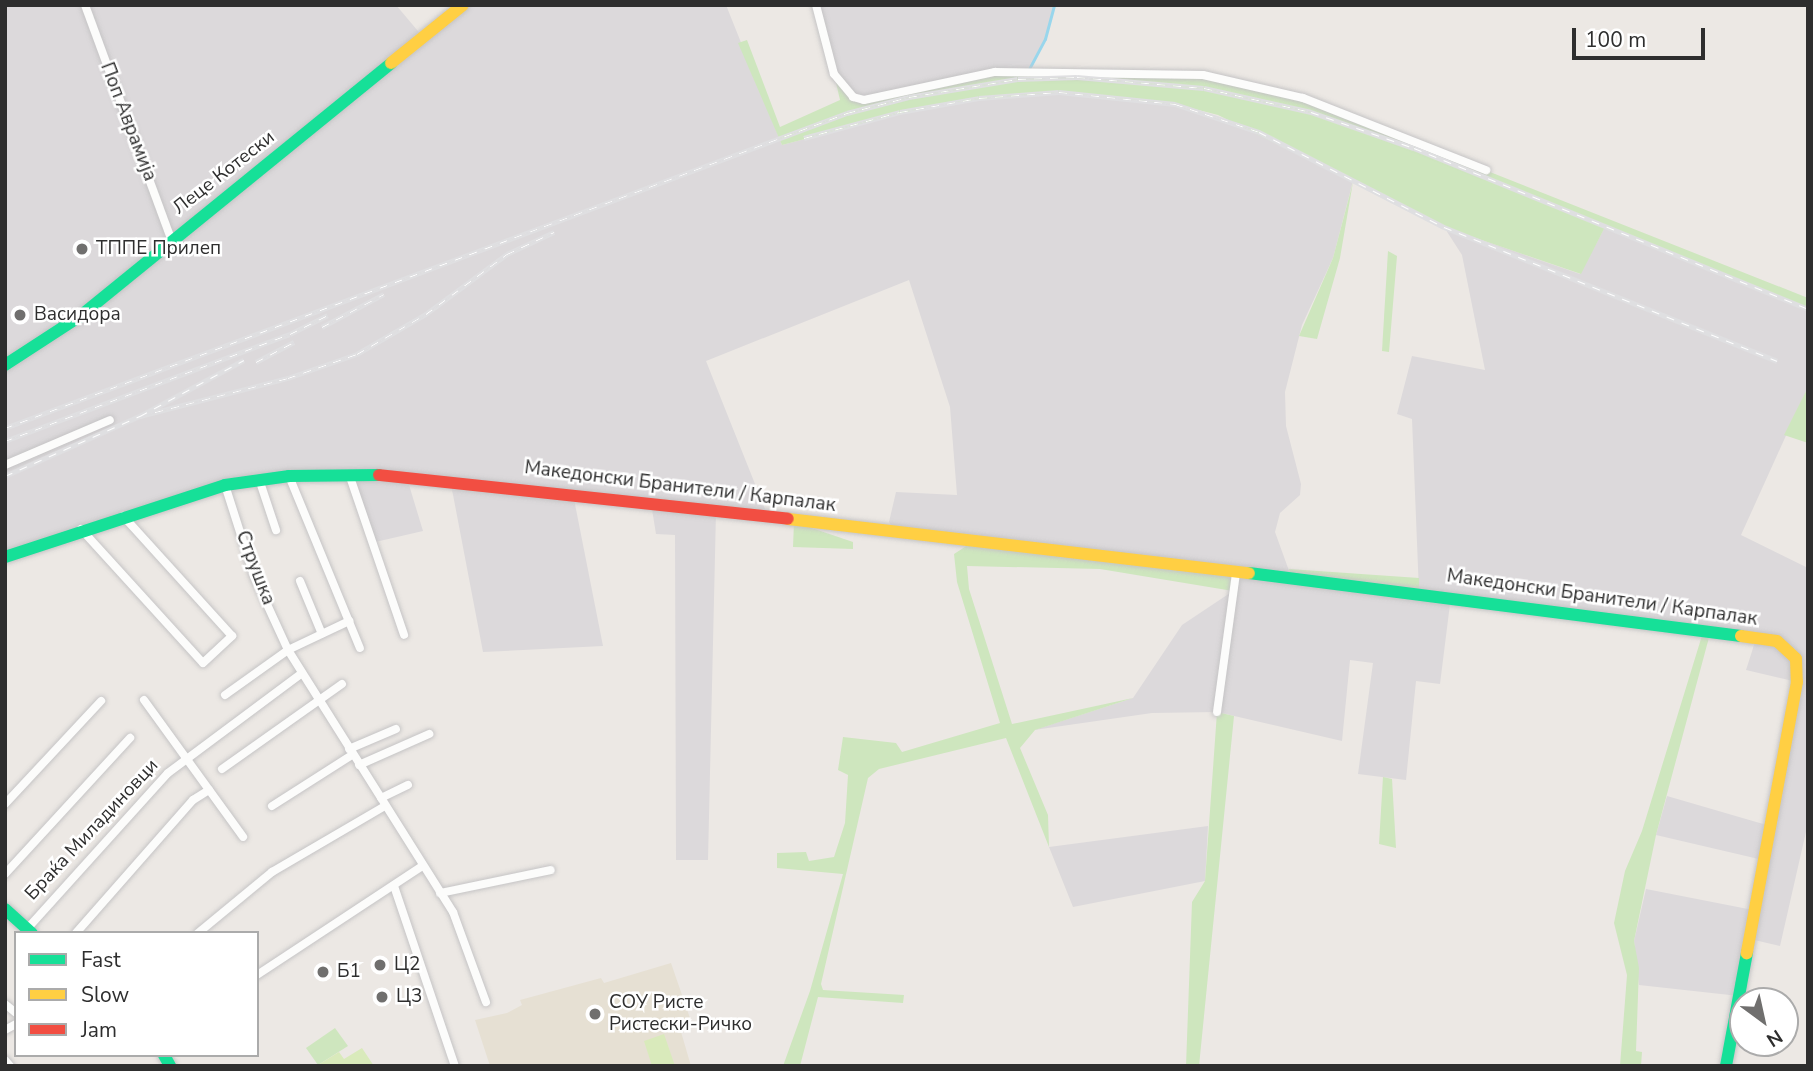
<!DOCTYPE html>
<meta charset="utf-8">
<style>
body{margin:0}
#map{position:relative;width:1813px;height:1071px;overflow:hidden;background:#ece8e4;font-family:"Nunito Sans",sans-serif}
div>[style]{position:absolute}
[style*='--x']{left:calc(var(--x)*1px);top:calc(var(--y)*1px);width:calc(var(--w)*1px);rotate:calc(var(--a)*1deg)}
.industrial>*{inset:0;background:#dcd9db}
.education>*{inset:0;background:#e6e0d3}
.green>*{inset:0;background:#cee6be}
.pitch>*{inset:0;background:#d9eabb}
.stream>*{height:2.5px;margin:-1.25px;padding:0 1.25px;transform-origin:1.25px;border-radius:1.25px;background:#99d6ec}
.roads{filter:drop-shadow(0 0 2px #c5c4c5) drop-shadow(0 0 2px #c5c4c5)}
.street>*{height:8px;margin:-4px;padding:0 4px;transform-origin:4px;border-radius:4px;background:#fcfcfb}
.fast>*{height:12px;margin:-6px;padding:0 6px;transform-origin:6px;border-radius:6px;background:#16e098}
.slow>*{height:12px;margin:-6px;padding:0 6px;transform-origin:6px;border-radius:6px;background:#ffcf43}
.jam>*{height:12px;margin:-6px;padding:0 6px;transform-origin:6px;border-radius:6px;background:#f24e42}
.rail>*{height:5px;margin-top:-2.5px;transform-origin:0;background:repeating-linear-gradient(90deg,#fff 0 8px,#dfdfe1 0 16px);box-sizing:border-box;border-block:2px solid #dfdfe1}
.dots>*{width:19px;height:19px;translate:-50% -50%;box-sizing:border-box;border:4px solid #fff;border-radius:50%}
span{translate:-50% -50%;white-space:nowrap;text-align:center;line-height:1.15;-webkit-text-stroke:5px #fff;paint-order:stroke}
.street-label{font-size:19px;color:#2e2e2e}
.poi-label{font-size:19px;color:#2e2e2e}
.left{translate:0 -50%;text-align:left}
.frame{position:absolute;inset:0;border:7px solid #2e2e2e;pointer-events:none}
.legend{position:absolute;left:14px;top:931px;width:245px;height:126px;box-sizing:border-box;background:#fff;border:2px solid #ababab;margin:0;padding:9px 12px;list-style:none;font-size:21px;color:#2e2e2e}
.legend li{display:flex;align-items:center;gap:14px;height:35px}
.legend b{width:35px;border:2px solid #ababab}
.north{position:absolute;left:1729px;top:987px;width:70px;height:70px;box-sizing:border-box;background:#fff;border:2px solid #ababab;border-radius:50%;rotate:147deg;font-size:19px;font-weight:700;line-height:28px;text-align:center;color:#2e2e2e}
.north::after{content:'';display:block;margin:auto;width:24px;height:32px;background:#706f6e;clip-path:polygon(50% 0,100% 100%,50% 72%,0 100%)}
.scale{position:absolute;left:1572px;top:28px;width:133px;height:32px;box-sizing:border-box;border:4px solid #2e2e2e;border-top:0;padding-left:9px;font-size:21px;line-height:24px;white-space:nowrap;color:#2e2e2e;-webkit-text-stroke:5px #fff;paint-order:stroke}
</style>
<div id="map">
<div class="industrial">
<div style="clip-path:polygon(5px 5px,396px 5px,423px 37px,463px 5px,726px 5px,782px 145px,939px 104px,1059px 92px,1175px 104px,1259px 132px,1353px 181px,1333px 258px,1302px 325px,1285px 392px,1286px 426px,1301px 484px,1300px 495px,1280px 513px,1275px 532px,1292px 579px,1419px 592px,1412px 419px,1397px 414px,1412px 356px,1485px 370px,1462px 255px,1444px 227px,1580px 274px,1605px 227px,1808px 309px,1808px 387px,1741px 535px,1808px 568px,1808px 823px,1780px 946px,1750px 939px,1739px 996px,1639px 985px,1634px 941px,1646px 889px,1753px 910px,1763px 860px,1656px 835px,1667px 796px,1770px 826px,1797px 682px,1746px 670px,1756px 639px,1451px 596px,1440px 684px,1416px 681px,1406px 780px,1358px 774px,1373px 663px,1350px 660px,1342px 741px,1217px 712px,1152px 713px,1034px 730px,1133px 698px,1182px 625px,1233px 591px,1236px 574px,896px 534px,889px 522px,896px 492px,957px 495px,950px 407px,909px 280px,706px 361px,769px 519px,716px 512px,708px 860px,676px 860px,675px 535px,656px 534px,651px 503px,573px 494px,603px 646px,483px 652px,450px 479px,406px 475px,423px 531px,371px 543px,349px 474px,259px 479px,5px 557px)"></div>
<div style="clip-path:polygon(816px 5px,1054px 5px,1045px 39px,1028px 71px,864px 100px,842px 89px)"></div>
<div style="clip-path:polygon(1208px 826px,1205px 881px,1073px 907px,1049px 847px)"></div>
</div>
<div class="education">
<div style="clip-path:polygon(671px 963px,691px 1021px,679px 1025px,691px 1066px,490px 1066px,475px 1020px,507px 1013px,522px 1005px,520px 1000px,601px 978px,604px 983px)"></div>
</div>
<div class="green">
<div style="clip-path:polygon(747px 40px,780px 127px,840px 100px,834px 74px,842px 89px,864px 100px,995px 72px,1203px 75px,1303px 98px,1808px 298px,1808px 309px,1605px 227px,1581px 274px,1444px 227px,1353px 182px,1340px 258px,1317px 339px,1299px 336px,1333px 258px,1353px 182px,1218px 115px,1175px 104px,1059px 92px,939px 104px,782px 145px,738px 43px)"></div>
<div style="clip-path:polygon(1388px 251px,1397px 256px,1389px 352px,1382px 351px)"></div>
<div style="clip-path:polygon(1808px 387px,1808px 443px,1784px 435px)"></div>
<div style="clip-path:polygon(794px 522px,853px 542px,853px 549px,793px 547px)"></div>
<div style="clip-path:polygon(971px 543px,1236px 574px,1233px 591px,1100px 569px,967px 566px,969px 589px,1012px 724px,1133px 698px,1035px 730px,1020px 748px,1048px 815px,1049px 847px,1006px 738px,879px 769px,868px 778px,821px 984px,823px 990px,904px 995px,903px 1003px,818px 997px,800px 1066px,783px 1066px,810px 991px,843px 874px,777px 868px,777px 853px,806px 852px,809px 861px,834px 857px,845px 823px,848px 775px,838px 770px,843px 737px,896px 743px,902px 752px,1000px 723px,957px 582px,954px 554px)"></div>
<div style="clip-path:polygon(1289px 569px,1419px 578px,1419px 592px,1292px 579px)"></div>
<div style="clip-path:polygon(1704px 629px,1711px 630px,1656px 835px,1634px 941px,1639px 968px,1636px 1051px,1642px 1052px,1641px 1066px,1620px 1066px,1627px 975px,1614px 923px,1625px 871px,1642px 831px)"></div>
<div style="clip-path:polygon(1217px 712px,1234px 716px,1199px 1066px,1186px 1066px,1192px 902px,1205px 881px)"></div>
<div style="clip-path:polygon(1383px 777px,1392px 779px,1396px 848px,1379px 844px)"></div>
<div style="clip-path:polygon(335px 1028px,348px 1046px,318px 1065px,306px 1048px)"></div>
</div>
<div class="pitch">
<div style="clip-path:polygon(664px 1034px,675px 1066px,652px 1066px,644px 1041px)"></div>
<div style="clip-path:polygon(362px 1048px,374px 1066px,318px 1065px,339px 1052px,344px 1059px)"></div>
</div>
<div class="stream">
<div style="--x:1028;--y:71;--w:36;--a:-62"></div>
<div style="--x:1045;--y:39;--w:35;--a:-75"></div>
</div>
<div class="roads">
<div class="street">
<div style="--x:85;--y:5;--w:249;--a:69.8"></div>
<div style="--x:816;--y:5;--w:71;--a:75.4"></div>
<div style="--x:834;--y:74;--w:30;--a:50"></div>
<div style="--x:853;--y:97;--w:11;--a:15"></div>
<div style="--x:864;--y:100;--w:134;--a:-12.1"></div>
<div style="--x:995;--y:72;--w:208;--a:0.8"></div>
<div style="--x:1203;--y:75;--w:103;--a:13"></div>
<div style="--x:1303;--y:98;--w:197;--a:21.5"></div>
<div style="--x:5;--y:465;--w:114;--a:-23.2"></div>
<div style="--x:349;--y:474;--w:170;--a:71.1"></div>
<div style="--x:289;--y:476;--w:186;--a:67.6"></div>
<div style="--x:259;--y:479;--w:54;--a:71.6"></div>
<div style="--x:225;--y:485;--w:96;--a:72.3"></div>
<div style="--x:254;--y:576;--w:81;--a:65.3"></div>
<div style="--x:288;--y:650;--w:310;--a:57.8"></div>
<div style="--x:453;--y:912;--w:96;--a:69.9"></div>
<div style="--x:81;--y:529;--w:181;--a:47.7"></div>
<div style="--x:203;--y:663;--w:40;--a:-43"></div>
<div style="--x:232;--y:636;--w:162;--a:-132.2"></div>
<div style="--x:300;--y:581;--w:57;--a:67.5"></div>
<div style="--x:225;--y:695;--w:77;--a:-35.5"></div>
<div style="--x:288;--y:650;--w:68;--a:-25.4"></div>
<div style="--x:144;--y:700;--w:169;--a:54.1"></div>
<div style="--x:1217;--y:712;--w:139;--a:-82.2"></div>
<div style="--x:349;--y:749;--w:51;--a:-23.1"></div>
<div style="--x:359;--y:765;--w:77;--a:-23.9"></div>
<div style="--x:222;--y:769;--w:147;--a:-35.3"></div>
<div style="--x:381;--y:798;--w:30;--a:-26"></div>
<div style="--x:5;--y:804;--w:141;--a:-47"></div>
<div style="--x:272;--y:806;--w:95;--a:-32.5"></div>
<div style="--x:5;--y:874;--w:185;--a:-47.4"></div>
<div style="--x:394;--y:886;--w:190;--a:71.3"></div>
<div style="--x:440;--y:893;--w:113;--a:-11.7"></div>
<div style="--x:27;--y:929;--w:210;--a:-47.9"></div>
<div style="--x:168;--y:773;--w:166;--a:-36.7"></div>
<div style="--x:76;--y:933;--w:177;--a:-48.7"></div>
<div style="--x:193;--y:800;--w:19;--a:-32"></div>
<div style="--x:198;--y:933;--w:96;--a:-39.5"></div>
<div style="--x:272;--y:872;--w:131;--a:-30.3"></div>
<div style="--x:257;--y:975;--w:196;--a:-33.4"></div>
<div style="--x:5;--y:1004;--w:14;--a:39"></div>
<div style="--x:5;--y:1030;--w:13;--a:-29"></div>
<div style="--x:5;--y:1060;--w:8;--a:50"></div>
</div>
<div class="fast">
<div style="--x:5;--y:365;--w:88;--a:-33"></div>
<div style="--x:79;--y:317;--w:402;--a:-39.1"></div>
<div style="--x:5;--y:557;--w:231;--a:-18.1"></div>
<div style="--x:225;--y:485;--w:65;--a:-8"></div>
<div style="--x:289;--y:476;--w:90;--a:-0.6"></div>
<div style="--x:1249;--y:573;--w:496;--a:7.3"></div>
<div style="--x:5;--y:909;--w:36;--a:42"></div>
<div style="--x:164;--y:1055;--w:13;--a:61"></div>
<div style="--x:1726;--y:1066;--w:115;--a:-79.5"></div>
</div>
<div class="slow">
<div style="--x:391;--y:63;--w:92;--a:-38.9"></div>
<div style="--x:788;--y:519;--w:464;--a:6.7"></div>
<div style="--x:1741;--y:636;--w:36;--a:8"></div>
<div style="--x:1777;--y:641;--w:26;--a:43"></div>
<div style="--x:1796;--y:659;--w:23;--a:88"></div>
<div style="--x:1797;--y:682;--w:276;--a:100.5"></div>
</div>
<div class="jam">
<div style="--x:379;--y:475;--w:411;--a:6.1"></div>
</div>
</div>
<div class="rail">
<div style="--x:804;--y:138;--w:99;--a:-15.2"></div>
<div style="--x:900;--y:112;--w:80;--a:-10"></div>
<div style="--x:979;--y:98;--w:80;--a:-4.3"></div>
<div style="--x:1059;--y:92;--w:117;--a:5.9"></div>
<div style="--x:1175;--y:104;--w:89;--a:18.4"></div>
<div style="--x:1259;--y:132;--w:208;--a:27.2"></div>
<div style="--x:1444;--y:227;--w:359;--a:21.9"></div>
<div style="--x:322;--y:327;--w:70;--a:-28"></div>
<div style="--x:256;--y:362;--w:43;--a:-27.8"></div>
<div style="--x:140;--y:416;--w:153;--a:-14.4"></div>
<div style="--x:288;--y:378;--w:73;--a:-19.2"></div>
<div style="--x:357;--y:354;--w:80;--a:-30.1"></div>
<div style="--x:426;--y:314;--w:101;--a:-36.5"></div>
<div style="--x:507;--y:254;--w:52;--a:-25.1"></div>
<div style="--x:5;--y:428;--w:899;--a:-20.51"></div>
<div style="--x:847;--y:113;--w:64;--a:-14.5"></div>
<div style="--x:909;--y:97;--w:110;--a:-9.4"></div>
<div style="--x:1018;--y:79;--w:59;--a:-1.9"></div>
<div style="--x:1077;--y:77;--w:127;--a:5"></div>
<div style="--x:1204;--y:88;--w:110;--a:12.6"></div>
<div style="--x:1311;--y:112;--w:109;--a:19.3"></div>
<div style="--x:1414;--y:148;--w:426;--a:22.2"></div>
<div style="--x:5;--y:441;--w:304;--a:-20.6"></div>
<div style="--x:290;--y:334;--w:42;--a:-26.6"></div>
<div style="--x:5;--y:476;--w:148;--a:-24"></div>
<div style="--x:140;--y:416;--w:118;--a:-28.3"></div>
</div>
<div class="dots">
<div style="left:82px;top:249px;background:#706f6e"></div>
<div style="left:20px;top:315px;background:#706f6e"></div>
<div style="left:380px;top:965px;background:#706f6e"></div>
<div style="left:323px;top:972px;background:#706f6e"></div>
<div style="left:382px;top:997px;background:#706f6e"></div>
<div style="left:595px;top:1014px;background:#706f6e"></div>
</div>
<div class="street-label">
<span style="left:128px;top:122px;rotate:69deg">Поп Аврамија</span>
<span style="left:224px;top:173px;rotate:-38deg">Леце Котески</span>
<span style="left:680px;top:487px;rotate:7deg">Македонски Бранители / Карпалак</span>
<span style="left:255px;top:568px;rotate:69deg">Струшка</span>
<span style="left:1602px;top:598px;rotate:8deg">Македонски Бранители / Карпалак</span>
<span style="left:92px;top:830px;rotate:-47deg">Браќа Миладиновци</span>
</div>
<div class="poi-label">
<span class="left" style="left:96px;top:249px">ТППЕ Прилеп</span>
<span class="left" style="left:34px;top:315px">Васидора</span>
<span class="left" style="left:394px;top:965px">Ц2</span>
<span class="left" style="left:337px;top:972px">Б1</span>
<span class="left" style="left:396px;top:997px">Ц3</span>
<span class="left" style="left:609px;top:1014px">СОУ Ристе<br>Ристески-Ричко</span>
</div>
<div class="frame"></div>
<ul class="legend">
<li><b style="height:9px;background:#16e098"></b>Fast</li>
<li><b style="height:9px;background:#ffcf43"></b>Slow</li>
<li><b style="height:9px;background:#f24e42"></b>Jam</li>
</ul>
<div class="north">N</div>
<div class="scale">100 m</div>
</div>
